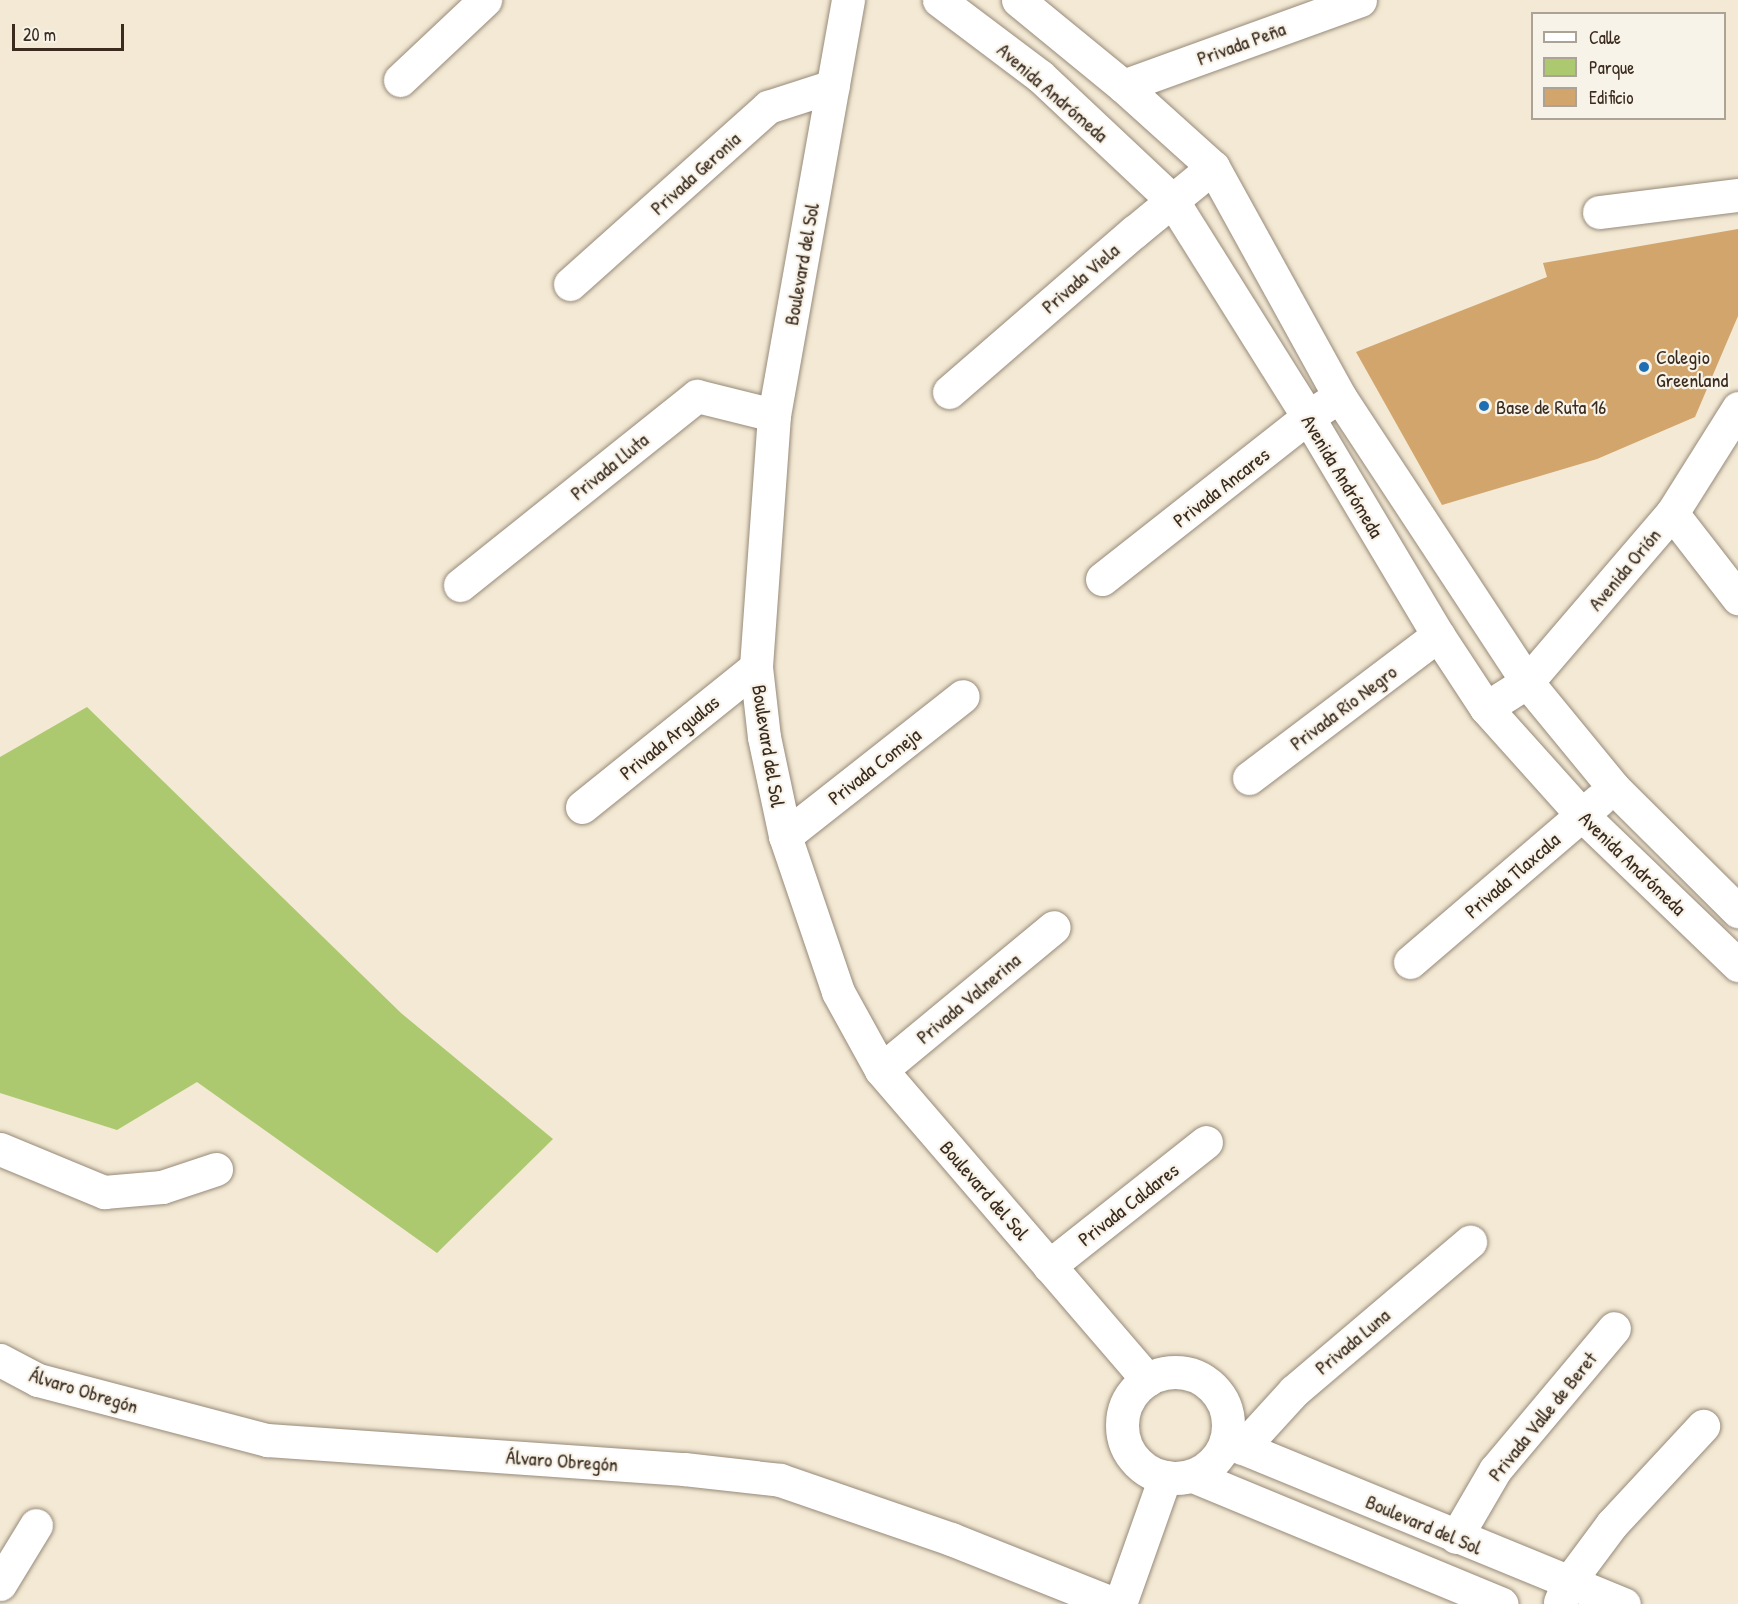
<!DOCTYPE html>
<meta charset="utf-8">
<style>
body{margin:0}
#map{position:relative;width:1738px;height:1604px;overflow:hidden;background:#f3e9d4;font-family:"Patrick Hand",sans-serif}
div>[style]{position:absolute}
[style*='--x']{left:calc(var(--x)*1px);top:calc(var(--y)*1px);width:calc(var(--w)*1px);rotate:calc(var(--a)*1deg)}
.green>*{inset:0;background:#adc970}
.building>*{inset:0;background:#d1a56b}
.roads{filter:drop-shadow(0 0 2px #978a79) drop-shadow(0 0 2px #978a79)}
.minor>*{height:33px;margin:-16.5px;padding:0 16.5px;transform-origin:16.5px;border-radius:16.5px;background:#fff}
.minor>.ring{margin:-16.5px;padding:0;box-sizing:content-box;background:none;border:33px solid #fff;border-radius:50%}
.dots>*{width:16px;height:16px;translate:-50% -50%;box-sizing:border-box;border:3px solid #f7f3e8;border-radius:50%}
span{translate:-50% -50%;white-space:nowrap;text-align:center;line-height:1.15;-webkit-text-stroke:4.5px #f7f3e8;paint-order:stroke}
.street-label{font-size:20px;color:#3b2a1e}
.poi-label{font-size:20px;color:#3b2a1e}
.left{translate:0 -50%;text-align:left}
.legend{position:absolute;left:1531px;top:12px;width:195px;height:108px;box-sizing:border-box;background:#f7f3e8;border:2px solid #aca397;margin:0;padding:8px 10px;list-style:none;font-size:18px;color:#3b2a1e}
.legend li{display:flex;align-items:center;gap:12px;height:30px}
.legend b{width:30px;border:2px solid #aca397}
.scale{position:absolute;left:12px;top:24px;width:112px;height:27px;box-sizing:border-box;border:3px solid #3b2a1e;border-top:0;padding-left:8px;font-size:18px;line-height:21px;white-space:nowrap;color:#3b2a1e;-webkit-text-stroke:4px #f7f3e8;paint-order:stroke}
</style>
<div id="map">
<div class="green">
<div style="clip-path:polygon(87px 707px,401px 1013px,553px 1139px,437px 1253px,197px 1082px,117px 1130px,0 1093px,0 757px)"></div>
</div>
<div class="building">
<div style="clip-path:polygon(1738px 229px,1738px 316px,1695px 417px,1597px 459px,1442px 505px,1356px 352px,1547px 277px,1543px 263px)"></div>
</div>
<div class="roads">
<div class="minor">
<div style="--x:848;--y:0;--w:422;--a:100.1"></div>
<div style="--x:774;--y:415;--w:253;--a:94.1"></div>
<div style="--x:756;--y:667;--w:70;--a:83.5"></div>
<div style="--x:764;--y:737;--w:101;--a:78"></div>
<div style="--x:785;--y:836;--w:165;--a:71.2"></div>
<div style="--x:838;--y:992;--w:89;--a:61.1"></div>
<div style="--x:881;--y:1070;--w:409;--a:49.3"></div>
<div style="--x:939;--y:0;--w:126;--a:37"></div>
<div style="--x:1040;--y:76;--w:181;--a:43.2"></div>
<div style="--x:1172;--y:200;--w:256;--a:57.9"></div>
<div style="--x:1308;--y:417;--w:254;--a:59.2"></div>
<div style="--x:1438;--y:635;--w:87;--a:56.7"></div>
<div style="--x:1486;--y:708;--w:142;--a:48.1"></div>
<div style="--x:1581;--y:814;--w:218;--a:43.9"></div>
<div style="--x:1018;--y:0;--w:136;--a:39.3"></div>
<div style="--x:1123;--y:86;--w:121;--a:42"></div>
<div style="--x:1213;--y:167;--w:263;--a:61.1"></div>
<div style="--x:1340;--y:397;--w:341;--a:56.7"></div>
<div style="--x:1527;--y:682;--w:137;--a:50.6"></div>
<div style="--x:1614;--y:788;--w:175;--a:44.8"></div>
<div style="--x:400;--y:80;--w:117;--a:-43.3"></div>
<div style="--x:1123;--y:86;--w:252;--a:-19.9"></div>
<div style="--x:1599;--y:212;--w:140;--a:-7"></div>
<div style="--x:570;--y:284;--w:266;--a:-41.8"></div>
<div style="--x:768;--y:107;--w:68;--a:-17.9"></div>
<div style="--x:949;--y:392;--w:245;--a:-40.9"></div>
<div style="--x:1134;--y:232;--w:102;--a:-39.4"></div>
<div style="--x:1672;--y:513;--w:108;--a:52.2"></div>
<div style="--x:1102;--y:579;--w:262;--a:-38.2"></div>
<div style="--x:1308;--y:417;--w:22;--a:-34"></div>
<div style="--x:460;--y:585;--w:303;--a:-38.6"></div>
<div style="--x:697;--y:396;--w:79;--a:13.9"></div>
<div style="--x:1486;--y:708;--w:49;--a:-32.4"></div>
<div style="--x:1527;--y:682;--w:223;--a:-49.4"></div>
<div style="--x:1672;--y:513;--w:124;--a:-57.8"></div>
<div style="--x:1249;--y:778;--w:237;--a:-37.1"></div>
<div style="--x:582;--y:807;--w:223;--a:-38.8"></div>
<div style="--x:785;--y:836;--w:226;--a:-38.2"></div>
<div style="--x:1410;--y:962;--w:249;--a:-40.6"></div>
<div style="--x:881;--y:1070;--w:224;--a:-39.6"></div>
<div style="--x:0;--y:1149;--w:113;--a:22.5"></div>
<div style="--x:104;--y:1192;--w:58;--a:-4.9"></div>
<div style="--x:162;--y:1187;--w:57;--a:-18.4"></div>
<div style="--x:1049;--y:1266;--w:200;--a:-38.3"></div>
<div style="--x:0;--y:1360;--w:43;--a:27.8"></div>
<div style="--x:38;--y:1380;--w:237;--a:14.7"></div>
<div style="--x:267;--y:1440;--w:418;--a:4"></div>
<div style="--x:684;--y:1469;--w:97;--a:6.5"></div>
<div style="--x:780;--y:1480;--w:181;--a:19"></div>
<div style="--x:951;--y:1539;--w:175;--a:21.7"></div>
<div class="ring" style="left:1122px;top:1372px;width:73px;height:73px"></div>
<div style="--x:1226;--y:1441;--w:430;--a:22.3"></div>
<div style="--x:1242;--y:1448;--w:77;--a:-47.6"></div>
<div style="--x:1294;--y:1391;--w:231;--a:-40.3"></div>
<div style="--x:1193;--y:1476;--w:334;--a:22.5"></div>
<div style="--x:1456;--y:1537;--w:78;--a:-59.8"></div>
<div style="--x:1495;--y:1470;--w:185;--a:-50"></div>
<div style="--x:0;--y:1584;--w:69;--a:-58.6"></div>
<div style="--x:1560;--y:1602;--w:21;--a:-67"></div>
<div style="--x:1568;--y:1583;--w:74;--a:-53.3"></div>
<div style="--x:1612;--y:1524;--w:134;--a:-47.1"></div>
<div style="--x:1120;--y:1604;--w:135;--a:-70.5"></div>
</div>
</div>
<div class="dots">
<div style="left:1644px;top:367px;background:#1f6fb2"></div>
<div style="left:1484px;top:406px;background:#1f6fb2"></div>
</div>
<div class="street-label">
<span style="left:1241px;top:43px;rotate:-20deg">Privada Peña</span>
<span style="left:1053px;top:92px;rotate:41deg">Avenida Andrómeda</span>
<span style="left:695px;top:173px;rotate:-42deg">Privada Geronia</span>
<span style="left:801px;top:264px;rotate:-80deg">Boulevard del Sol</span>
<span style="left:1080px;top:278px;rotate:-41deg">Privada Viela</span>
<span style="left:609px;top:466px;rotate:-39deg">Privada Lluta</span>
<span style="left:1343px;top:476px;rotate:59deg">Avenida Andrómeda</span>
<span style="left:1221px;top:487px;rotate:-38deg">Privada Ancares</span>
<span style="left:1624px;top:569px;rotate:-50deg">Avenida Orión</span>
<span style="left:1343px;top:707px;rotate:-37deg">Privada Río Negro</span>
<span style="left:669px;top:737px;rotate:-39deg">Privada Argualas</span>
<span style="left:769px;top:746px;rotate:81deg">Boulevard del Sol</span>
<span style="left:874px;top:766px;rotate:-38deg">Privada Comeja</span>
<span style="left:1633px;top:863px;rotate:44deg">Avenida Andrómeda</span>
<span style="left:1512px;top:875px;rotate:-41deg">Privada Tlaxcala</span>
<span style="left:968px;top:998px;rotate:-40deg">Privada Valnerina</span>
<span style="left:985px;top:1190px;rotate:49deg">Boulevard del Sol</span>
<span style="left:1128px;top:1204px;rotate:-38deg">Privada Caldares</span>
<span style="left:1352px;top:1341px;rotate:-40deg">Privada Luna</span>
<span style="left:84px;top:1390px;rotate:17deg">Álvaro Obregón</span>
<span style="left:1542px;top:1416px;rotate:-51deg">Privada Valle de Beret</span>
<span style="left:562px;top:1460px;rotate:4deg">Álvaro Obregón</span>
<span style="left:1424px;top:1524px;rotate:23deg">Boulevard del Sol</span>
</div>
<div class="poi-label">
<span class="left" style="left:1656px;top:368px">Colegio<br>Greenland</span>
<span class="left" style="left:1496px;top:406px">Base de Ruta 16</span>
</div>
<ul class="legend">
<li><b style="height:8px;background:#fff"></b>Calle</li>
<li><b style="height:16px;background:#adc970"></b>Parque</li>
<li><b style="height:16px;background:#d1a56b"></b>Edificio</li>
</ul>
<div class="scale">20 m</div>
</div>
